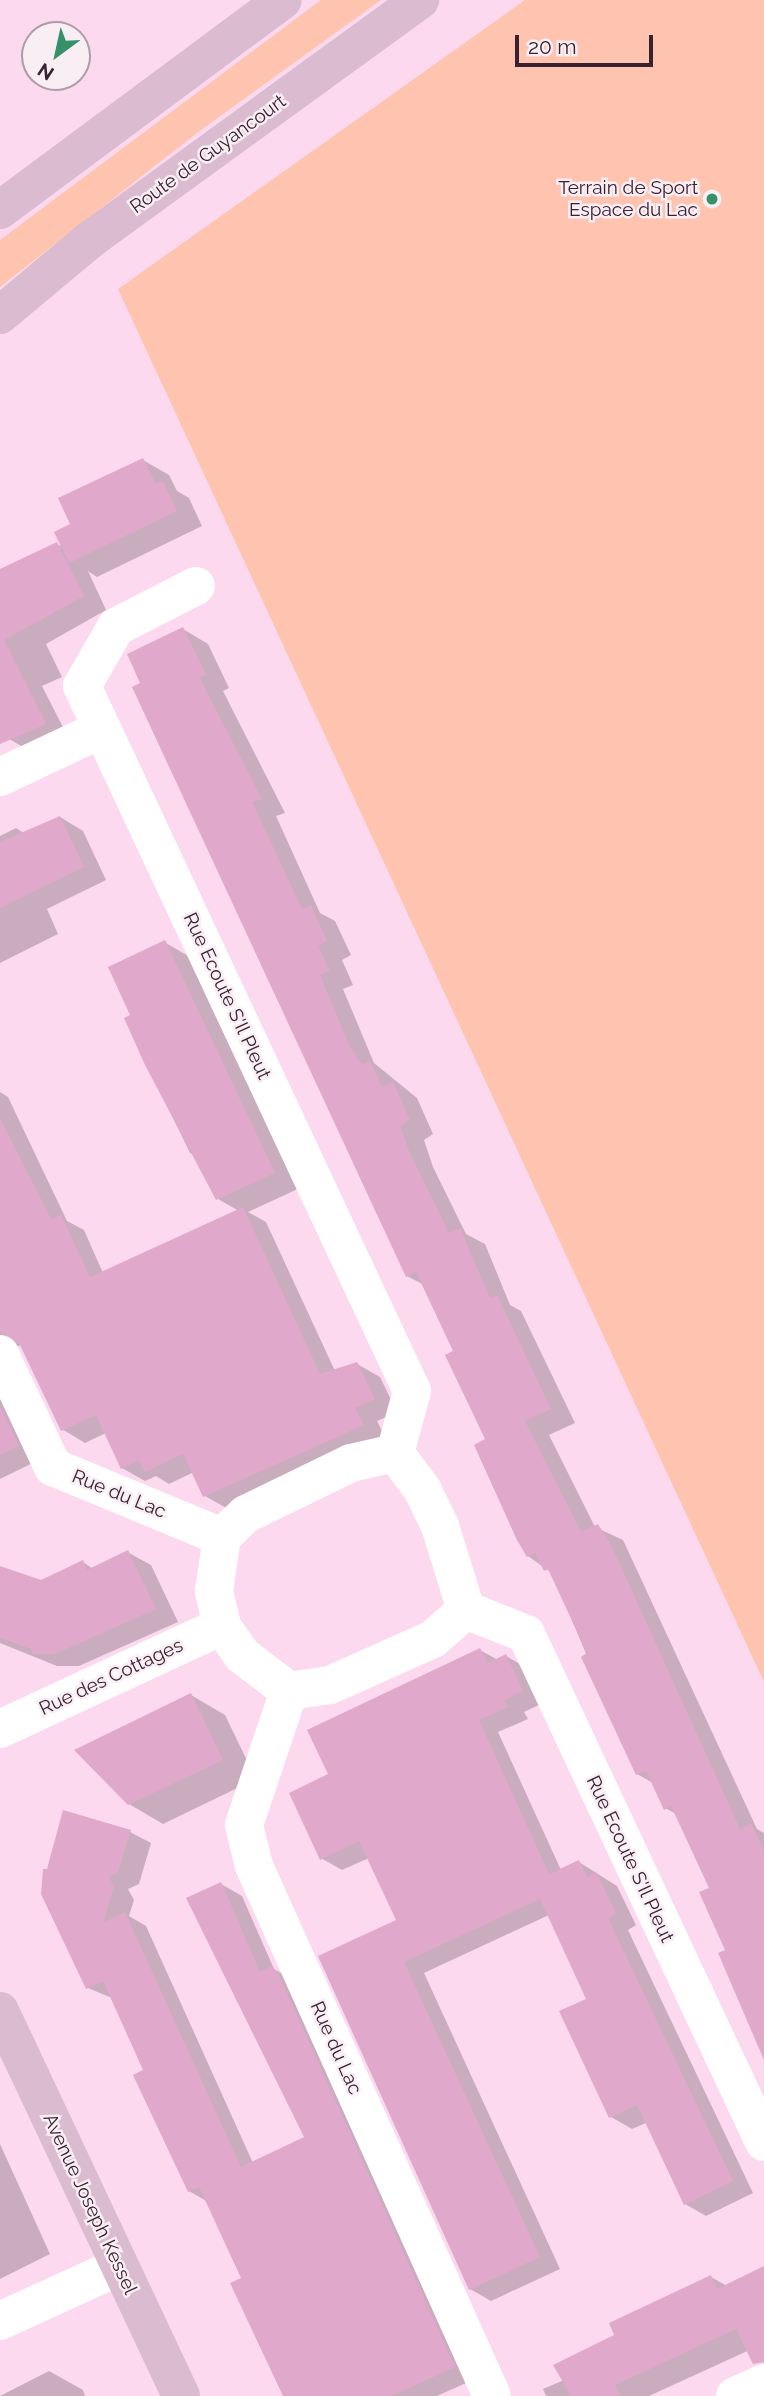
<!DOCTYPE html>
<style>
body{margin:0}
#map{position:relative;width:764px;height:2396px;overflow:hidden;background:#fcd9ee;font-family:Raleway,sans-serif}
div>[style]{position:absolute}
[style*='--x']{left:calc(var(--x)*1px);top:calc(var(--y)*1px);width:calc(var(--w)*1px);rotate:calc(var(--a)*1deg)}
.green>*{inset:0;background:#ffc4af}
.shadow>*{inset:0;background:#0003}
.building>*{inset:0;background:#e0a8cb}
.street>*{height:38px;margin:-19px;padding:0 19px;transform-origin:19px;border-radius:19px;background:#fff}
.secondary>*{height:38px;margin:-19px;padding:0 19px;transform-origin:19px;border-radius:19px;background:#dabbd0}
.dots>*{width:19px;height:19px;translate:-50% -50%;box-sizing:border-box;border:4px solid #faeef5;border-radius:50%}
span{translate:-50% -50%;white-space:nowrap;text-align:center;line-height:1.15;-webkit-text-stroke:5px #faeef5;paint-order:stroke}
.street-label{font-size:19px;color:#382230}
.poi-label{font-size:19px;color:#382230}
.right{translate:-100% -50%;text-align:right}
.north{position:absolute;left:21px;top:21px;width:70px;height:70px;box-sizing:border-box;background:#faeef5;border:2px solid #ac9ca6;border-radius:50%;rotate:213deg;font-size:19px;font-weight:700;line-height:28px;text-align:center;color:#382230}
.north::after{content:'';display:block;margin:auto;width:24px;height:32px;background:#369168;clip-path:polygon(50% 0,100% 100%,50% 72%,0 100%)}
.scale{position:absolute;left:515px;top:35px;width:138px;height:32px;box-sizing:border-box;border:4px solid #382230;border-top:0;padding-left:9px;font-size:21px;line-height:24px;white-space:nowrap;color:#382230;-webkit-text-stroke:5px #faeef5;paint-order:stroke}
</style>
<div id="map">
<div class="green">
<div style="clip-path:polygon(321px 0,381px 0,201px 130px,0 287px,0 240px)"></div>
<div style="clip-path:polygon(525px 0,764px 0,764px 1682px,118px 289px)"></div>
</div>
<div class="shadow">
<div style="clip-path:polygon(143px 460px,169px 475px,177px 491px,189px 498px,202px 526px,97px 577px,88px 571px,106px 610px,46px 644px,62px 677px,42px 686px,68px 737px,32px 752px,9px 739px,0 720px,0 590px,57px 544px,63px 547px,72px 525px)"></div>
<div style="clip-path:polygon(183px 629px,208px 644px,229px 688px,223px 691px,285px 813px,276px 816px,320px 913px,335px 921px,351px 955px,342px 960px,353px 985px,343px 989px,374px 1063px,417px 1098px,433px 1134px,424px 1140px,433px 1167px,466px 1234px,485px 1244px,510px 1305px,521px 1311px,575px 1423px,549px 1435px,595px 1527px,623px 1540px,757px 1829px,764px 1833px,764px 2039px,727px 1951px,711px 1889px,678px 1815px,665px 1808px,653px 1783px,637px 1774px,552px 1573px,528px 1556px,455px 1352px,424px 1285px,407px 1276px,142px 684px)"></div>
<div style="clip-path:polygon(60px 817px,83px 831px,106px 880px,47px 909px,58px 934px,0 963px,0 836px,16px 828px,24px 833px)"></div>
<div style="clip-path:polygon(164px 942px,190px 957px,300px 1188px,248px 1212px,266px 1222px,335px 1371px,357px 1364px,380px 1377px,397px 1412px,377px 1421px,386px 1439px,228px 1509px,205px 1496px,194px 1472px,169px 1484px,156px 1476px,145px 1481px,122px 1468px,106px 1433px,85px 1443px,62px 1429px,22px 1345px,14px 1347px,41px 1459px,0 1479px,0 1092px,8px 1097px,67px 1221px,84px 1230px,103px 1273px,239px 1211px,218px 1199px,199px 1158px,190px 1153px,147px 1064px,132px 1016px)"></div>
<div style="clip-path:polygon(127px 1552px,151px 1565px,178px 1622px,79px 1666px,57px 1666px,0 1643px,0 1567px,42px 1582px,83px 1562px,93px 1569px)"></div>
<div style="clip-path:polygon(480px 1650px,498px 1660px,506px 1656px,527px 1668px,543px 1703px,524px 1712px,528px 1719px,498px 1732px,561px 1870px,579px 1862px,617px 1886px,636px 1925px,628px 1930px,753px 2193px,706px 2216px,685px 2204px,646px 2123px,632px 2129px,611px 2117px,588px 2000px,549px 1915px,424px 1973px,560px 2269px,491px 2301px,470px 2289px,321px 1957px,398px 1921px,369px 1858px,342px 1870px,321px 1858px,330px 1775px)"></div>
<div style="clip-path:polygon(191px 1695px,225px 1715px,256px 1779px,163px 1824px,129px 1804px)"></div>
<div style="clip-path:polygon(130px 1832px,151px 1843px,139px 1884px,128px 1889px,134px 1900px,129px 1916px,146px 1926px,253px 2163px,306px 2138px,221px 1884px,242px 1896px,274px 1969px,293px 1980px,475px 2379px,437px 2396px,285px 2396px,243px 2279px,208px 2202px,189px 2191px,146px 2071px,112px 1998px,88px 1988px,43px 1894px)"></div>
<div style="clip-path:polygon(0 2144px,50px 2254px,0 2279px)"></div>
<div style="clip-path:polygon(764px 2268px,764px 2353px,754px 2348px,649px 2396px,546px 2396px,543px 2389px,564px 2380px,617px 2336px,711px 2277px,727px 2286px)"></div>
<div style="clip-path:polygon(49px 2371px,83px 2390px,85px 2396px,0 2396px)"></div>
</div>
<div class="building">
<div style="clip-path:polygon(143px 458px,156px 484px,163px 481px,177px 511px,69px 563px,54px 532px,70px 524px,58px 498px)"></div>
<div style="clip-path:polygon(57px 542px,84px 596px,4px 640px,46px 724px,0 744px,0 569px)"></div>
<div style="clip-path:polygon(183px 627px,206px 674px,199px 677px,262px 799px,252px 802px,302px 909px,311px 905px,327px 941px,318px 946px,330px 971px,320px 975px,350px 1047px,362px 1065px,370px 1061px,382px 1087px,393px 1082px,410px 1120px,400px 1126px,409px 1151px,449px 1233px,460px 1228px,490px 1298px,497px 1295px,551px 1409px,525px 1421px,581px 1532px,598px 1524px,613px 1549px,740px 1829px,751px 1823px,764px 1851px,764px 2060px,718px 1953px,725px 1950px,699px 1892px,709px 1888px,671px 1806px,664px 1810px,646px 1771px,636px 1775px,581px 1657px,587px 1653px,548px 1569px,544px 1571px,535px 1553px,527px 1557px,517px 1540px,474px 1445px,485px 1439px,445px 1355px,453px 1351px,416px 1272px,406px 1277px,132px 687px,140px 683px,127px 654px)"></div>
<div style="clip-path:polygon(60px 816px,84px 867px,0 908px,0 842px)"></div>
<div style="clip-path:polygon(165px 940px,275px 1173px,216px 1200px,145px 1065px,124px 1018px,130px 1015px,108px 967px)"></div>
<div style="clip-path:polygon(0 1118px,51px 1219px,61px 1215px,90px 1277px,243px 1207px,320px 1374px,357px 1362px,375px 1399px,355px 1408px,364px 1425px,203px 1497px,183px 1454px,145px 1472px,139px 1460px,121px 1469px,96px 1415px,61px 1431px,20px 1345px,0 1332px)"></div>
<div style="clip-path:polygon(0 1406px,19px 1446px,0 1455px)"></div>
<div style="clip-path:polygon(128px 1550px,156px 1609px,55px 1654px,32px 1654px,31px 1649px,0 1638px,0 1566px,41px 1580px,83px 1560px,87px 1570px)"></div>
<div style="clip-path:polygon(480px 1648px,488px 1663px,506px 1654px,523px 1691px,504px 1700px,508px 1707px,479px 1720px,549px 1874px,579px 1860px,587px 1877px,596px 1872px,616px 1913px,608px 1918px,733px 2181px,684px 2205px,637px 2105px,609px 2118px,559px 2011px,586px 1999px,540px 1899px,404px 1962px,540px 2257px,469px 2290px,318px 1956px,396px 1920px,359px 1841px,320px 1860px,289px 1793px,328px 1774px,307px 1730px)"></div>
<div style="clip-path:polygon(191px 1693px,223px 1760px,128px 1805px,74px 1750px)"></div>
<div style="clip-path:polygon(63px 1810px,131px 1830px,118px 1872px,109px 1877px,114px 1887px,103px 1923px,125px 1912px,241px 2167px,304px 2137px,186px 1898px,221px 1882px,260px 1972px,272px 1966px,279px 1975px,455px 2367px,392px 2396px,283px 2396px,230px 2283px,241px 2278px,199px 2187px,188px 2192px,133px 2075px,143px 2070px,103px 1981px,86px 1989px,41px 1894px,43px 1869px,47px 1869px)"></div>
<div style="clip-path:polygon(764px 2266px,764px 2362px,753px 2364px,736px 2329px,615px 2385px,620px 2396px,571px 2396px,553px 2365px,614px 2335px,609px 2323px,711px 2275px,717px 2289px)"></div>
</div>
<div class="street">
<div style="--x:196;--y:586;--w:90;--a:152.9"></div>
<div style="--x:116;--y:627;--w:68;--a:120"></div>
<div style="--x:82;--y:686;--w:778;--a:64.92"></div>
<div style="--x:412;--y:1391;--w:64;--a:105.3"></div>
<div style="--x:0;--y:777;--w:110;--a:-25.2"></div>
<div style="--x:0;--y:1354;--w:125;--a:64.9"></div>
<div style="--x:53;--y:1467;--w:183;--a:22.5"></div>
<div style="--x:395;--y:1453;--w:45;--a:53.1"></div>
<div style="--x:422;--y:1489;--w:41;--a:64.1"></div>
<div style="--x:440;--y:1526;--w:88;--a:72.8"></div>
<div style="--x:466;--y:1610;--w:44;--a:138.7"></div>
<div style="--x:433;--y:1639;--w:113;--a:155.9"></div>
<div style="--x:330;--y:1685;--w:41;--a:171.7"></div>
<div style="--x:289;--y:1691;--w:59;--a:-142.5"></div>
<div style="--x:242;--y:1655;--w:35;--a:-125"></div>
<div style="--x:222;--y:1626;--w:36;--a:-103"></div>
<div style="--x:214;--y:1591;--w:55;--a:-81.6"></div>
<div style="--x:222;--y:1537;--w:33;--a:-44"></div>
<div style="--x:246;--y:1514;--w:117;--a:-25.9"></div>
<div style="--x:351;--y:1463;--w:45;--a:-12.8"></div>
<div style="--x:466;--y:1610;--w:65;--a:21.8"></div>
<div style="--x:526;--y:1634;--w:561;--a:64.9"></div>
<div style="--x:289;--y:1691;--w:141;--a:108.6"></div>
<div style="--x:244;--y:1825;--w:42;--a:76.3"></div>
<div style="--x:254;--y:1866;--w:581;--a:65.82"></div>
<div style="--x:0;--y:1729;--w:245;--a:-24.9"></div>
<div style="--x:0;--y:2321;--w:132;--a:-24.6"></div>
<div style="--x:735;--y:2396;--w:32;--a:-24"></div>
</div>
<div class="secondary">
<div style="--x:0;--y:210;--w:352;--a:-36.6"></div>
<div style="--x:0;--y:315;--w:119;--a:-39.9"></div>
<div style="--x:91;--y:239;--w:407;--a:-36"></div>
<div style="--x:0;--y:2011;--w:425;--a:64.8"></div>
</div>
<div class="dots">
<div style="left:712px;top:199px;background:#369168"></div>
</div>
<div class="street-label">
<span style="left:208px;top:154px;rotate:-36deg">Route de Guyancourt</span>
<span style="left:227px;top:996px;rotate:65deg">Rue Ecoute S'Il Pleut</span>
<span style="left:119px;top:1494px;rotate:22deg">Rue du Lac</span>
<span style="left:111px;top:1677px;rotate:-25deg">Rue des Cottages</span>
<span style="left:630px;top:1859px;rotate:65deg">Rue Ecoute S'Il Pleut</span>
<span style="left:336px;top:2048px;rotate:66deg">Rue du Lac</span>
<span style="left:90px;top:2204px;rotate:65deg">Avenue Joseph Kessel</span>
</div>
<div class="poi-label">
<span class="right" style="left:698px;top:199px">Terrain de Sport<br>Espace du Lac</span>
</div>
<div class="north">N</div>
<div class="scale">20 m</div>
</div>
